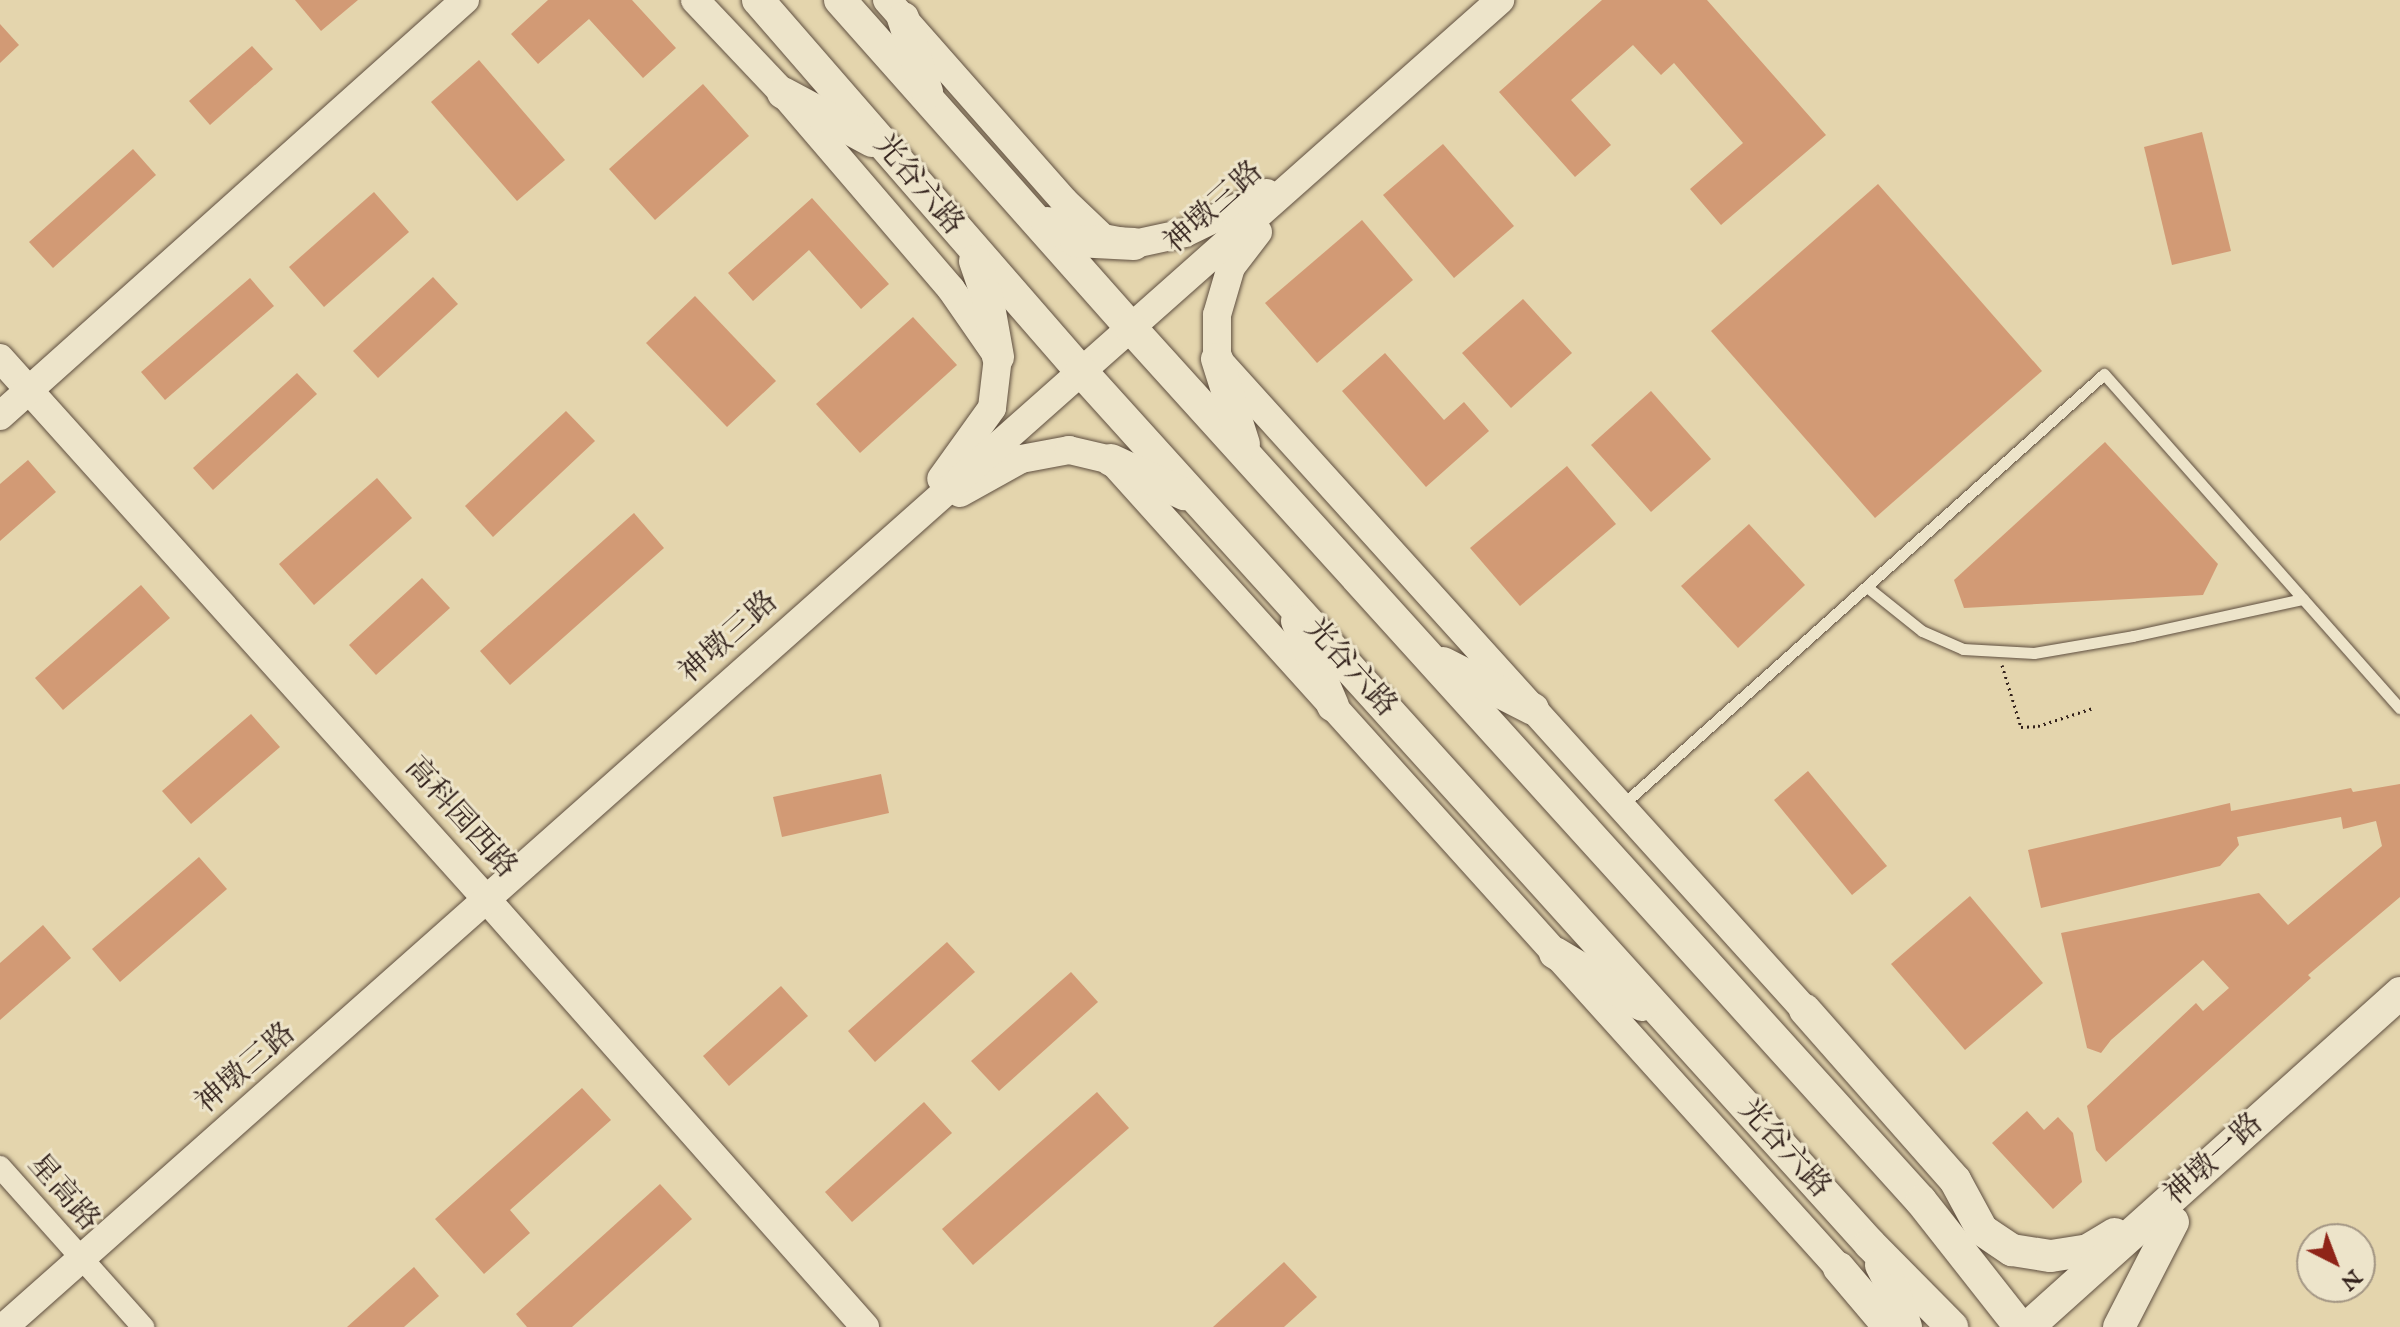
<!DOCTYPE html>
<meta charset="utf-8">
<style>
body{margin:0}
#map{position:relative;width:2400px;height:1327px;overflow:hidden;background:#e4d5ad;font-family:"IM FELL English","Noto Serif SC",serif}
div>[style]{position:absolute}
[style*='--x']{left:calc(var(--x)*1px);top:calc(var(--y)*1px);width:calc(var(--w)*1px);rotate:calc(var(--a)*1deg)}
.building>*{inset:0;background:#d29a75}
.path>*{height:3px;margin-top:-1.5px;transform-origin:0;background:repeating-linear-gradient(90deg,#33221c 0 2px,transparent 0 6px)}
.roads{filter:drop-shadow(0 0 2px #5f4f40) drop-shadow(0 0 2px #5f4f40)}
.service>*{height:11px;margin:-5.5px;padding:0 5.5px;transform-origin:5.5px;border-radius:5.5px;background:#ede4ca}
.minor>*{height:22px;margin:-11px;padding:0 11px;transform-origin:11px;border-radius:11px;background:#ede4ca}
.tertiary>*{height:28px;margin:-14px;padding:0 14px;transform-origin:14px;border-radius:14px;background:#ede4ca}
.secondary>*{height:32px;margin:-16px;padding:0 16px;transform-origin:16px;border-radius:16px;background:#ede4ca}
span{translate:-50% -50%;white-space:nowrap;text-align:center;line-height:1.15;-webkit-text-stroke:6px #ede4ca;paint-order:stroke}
.street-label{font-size:30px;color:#33221c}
.north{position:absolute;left:2296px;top:1223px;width:80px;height:80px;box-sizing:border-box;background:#ede4ca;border:2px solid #a39684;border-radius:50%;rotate:138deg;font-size:22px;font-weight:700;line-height:32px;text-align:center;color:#33221c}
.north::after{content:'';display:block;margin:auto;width:28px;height:36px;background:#8f2418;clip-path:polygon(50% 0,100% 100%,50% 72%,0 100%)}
</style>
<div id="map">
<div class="building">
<div style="clip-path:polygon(295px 0,358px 0,321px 31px)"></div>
<div style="clip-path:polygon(548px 0,632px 0,676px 48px,643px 78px,589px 19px,538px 64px,511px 34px)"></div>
<div style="clip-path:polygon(1602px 0,1707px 0,1826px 135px,1721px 225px,1690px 189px,1743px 143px,1674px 63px,1661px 75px,1633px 45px,1571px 100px,1611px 145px,1575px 177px,1499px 92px)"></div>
<div style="clip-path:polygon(0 24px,19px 45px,0 63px)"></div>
<div style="clip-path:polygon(252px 46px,273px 69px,210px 125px,189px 101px)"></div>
<div style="clip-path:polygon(479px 60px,565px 160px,517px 201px,431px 102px)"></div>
<div style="clip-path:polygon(703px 84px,749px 136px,655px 220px,609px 169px)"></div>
<div style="clip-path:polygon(2202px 132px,2231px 251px,2172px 265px,2144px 147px)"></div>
<div style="clip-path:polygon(1443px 144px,1514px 226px,1454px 278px,1383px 195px)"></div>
<div style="clip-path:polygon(133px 149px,156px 175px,53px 268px,29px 242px)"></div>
<div style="clip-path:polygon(1878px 184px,2042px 371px,1875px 518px,1711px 331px)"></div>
<div style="clip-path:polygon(374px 192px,409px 232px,324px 307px,289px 267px)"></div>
<div style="clip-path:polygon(812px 198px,889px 284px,861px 309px,809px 250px,753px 301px,728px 273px)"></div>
<div style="clip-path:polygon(1362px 220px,1413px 280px,1317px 363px,1265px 303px)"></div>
<div style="clip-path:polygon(433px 277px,458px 304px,378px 378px,353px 351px)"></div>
<div style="clip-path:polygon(250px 278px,274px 306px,165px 400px,141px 372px)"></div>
<div style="clip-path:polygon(695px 296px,776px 381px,727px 427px,646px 343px)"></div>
<div style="clip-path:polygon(1523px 299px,1572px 353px,1511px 408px,1462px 353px)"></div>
<div style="clip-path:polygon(913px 317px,957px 365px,860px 453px,816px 404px)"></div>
<div style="clip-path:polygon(1385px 353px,1444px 420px,1464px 402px,1489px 431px,1426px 487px,1342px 391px)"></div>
<div style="clip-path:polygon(297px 373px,317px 394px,213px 490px,193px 468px)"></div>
<div style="clip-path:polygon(1651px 391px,1711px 459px,1651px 512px,1591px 445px)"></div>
<div style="clip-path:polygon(566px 411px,595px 441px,493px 537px,465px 506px)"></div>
<div style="clip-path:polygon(2105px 442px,2218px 564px,2203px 595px,1964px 608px,1954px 580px)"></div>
<div style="clip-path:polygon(28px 460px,56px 492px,0 541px,0 484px)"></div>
<div style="clip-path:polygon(1567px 466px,1616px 524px,1520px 606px,1470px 548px)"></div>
<div style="clip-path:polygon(377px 478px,412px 518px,314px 605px,279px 564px)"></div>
<div style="clip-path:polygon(634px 513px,664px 548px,510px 685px,480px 651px)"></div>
<div style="clip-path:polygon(1749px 524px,1805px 585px,1738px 648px,1681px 586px)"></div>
<div style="clip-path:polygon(422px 578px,450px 608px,376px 675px,349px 645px)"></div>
<div style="clip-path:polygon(141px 585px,170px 618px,63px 710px,35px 678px)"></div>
<div style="clip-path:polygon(251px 714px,280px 747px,191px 824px,162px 791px)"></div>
<div style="clip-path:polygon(1808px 771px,1887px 866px,1852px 895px,1774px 800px)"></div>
<div style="clip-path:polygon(881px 774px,889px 813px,782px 837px,773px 797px)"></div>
<div style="clip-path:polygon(2400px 784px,2400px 897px,2308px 975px,2311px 978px,2106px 1162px,2096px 1150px,2087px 1106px,2196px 1003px,2203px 1011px,2229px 988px,2203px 960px,2111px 1040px,2101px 1053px,2087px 1048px,2061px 933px,2259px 893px,2288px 925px,2382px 846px,2376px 821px,2343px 829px,2341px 817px,2237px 837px,2239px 845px,2220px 866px,2041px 908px,2028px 850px,2230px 803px,2231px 811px,2351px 788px,2353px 792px)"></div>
<div style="clip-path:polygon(199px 857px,227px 889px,120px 982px,92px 949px)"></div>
<div style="clip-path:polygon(1970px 896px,2043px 983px,1965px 1050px,1891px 964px)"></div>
<div style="clip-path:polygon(43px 925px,71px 958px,0 1020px,0 963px)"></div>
<div style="clip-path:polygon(947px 942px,975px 972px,875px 1062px,848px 1031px)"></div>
<div style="clip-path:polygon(1071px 972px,1098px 1002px,999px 1091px,971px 1061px)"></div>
<div style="clip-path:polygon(781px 986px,808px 1016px,729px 1086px,703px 1056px)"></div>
<div style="clip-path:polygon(582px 1088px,611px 1120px,510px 1210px,530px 1233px,484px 1274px,435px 1219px)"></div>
<div style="clip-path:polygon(1097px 1092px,1129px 1128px,973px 1265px,942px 1229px)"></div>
<div style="clip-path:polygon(924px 1102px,952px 1133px,852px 1222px,825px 1192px)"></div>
<div style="clip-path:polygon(2027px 1111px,2044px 1130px,2058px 1117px,2073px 1133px,2082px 1182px,2053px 1209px,1992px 1143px)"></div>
<div style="clip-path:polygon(660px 1184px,692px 1219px,572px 1327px,527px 1327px,516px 1314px)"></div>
<div style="clip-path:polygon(1284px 1262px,1317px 1297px,1284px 1327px,1213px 1327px)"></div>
<div style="clip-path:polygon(414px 1267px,439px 1296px,404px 1327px,347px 1327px)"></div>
</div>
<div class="path">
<div style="--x:2002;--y:665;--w:65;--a:73"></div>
<div style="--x:2021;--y:727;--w:17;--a:-3"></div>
<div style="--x:2038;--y:726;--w:58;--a:-18.1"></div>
</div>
<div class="roads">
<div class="service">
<div style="--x:1867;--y:587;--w:70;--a:38.7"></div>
<div style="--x:1922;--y:631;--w:45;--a:23.7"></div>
<div style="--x:1963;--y:649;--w:71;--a:3.2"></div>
<div style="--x:2034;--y:653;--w:100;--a:-9.7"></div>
<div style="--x:2133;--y:636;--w:174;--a:-12.3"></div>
<div style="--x:1621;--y:806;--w:648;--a:-41.81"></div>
<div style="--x:2104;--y:374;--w:446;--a:48.5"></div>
</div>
<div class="minor">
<div style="--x:0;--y:1167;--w:215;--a:48.2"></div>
</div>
<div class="tertiary">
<div style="--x:695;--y:0;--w:128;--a:46.6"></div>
<div style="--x:783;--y:93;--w:258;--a:49.4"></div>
<div style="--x:951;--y:289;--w:83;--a:55.3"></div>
<div style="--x:998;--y:357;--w:51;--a:96.7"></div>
<div style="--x:992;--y:408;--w:87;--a:125.7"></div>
<div style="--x:887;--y:0;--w:268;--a:48.6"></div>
<div style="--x:1064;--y:201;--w:54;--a:43.5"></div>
<div style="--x:1103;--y:238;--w:32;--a:11"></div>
<div style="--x:1134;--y:244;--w:52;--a:-12.2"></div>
<div style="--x:1185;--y:233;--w:91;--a:-26"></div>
<div style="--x:1258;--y:232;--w:44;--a:127.6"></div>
<div style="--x:1231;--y:267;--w:50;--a:106.3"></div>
<div style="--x:1217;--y:315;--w:44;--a:90"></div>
<div style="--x:1217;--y:359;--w:877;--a:47.91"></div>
<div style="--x:0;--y:358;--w:730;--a:48.05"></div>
<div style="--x:488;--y:901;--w:569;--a:48.49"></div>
<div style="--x:0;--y:416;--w:624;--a:-41.82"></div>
<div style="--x:960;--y:493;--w:70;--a:-29.1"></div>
<div style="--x:1021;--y:459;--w:49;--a:-10.6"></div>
<div style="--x:1069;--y:450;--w:43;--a:13.4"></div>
<div style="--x:1111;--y:460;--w:1088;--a:47.98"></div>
<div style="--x:4;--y:1327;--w:2000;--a:-41.57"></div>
</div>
<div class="secondary">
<div style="--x:758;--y:0;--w:492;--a:49"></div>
<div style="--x:1081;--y:371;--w:1177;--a:47.89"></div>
<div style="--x:1870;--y:1244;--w:117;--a:45.3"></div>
<div style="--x:840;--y:0;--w:438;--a:48.4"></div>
<div style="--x:1131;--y:328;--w:1177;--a:47.86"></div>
<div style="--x:1921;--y:1201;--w:160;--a:51.8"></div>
<div style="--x:903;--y:18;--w:78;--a:72"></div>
<div style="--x:783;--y:93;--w:101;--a:28.3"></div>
<div style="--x:1047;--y:223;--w:34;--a:32"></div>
<div style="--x:1076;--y:241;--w:58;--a:3"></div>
<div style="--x:975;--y:261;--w:36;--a:71"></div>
<div style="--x:987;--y:295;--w:63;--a:79.9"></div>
<div style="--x:1217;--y:359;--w:89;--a:72.4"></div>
<div style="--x:1111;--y:460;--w:81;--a:25"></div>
<div style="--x:1297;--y:621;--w:92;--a:67"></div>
<div style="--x:1443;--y:663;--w:101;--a:27.1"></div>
<div style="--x:1555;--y:953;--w:101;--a:30.9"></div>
<div style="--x:1805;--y:1010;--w:227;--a:48.6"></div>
<div style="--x:1955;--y:1180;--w:57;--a:61.6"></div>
<div style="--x:1982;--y:1230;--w:36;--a:34"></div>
<div style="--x:2012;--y:1250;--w:39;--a:9"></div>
<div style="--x:2051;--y:1256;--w:37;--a:-9"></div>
<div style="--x:2088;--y:1250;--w:31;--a:-31"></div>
<div style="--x:1881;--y:1265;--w:28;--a:63"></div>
<div style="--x:1894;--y:1290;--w:39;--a:72"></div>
<div style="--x:1839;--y:1268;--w:77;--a:49.7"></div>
<div style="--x:2028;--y:1327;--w:500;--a:-41.9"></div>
<div style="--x:2119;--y:1327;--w:118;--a:-62.8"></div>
</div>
</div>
<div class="street-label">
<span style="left:918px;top:185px;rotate:50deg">光谷六路</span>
<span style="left:1214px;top:208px;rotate:-42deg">神墩三路</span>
<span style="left:729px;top:638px;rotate:-42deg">神墩三路</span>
<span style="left:1350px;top:668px;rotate:48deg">光谷六路</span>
<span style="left:460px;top:818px;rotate:48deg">高科园西路</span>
<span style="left:246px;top:1069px;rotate:-41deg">神墩三路</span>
<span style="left:1784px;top:1149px;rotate:48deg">光谷六路</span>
<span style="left:2214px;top:1160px;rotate:-42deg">神墩一路</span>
<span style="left:63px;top:1193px;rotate:49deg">星高路</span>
</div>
<div class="north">N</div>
</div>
